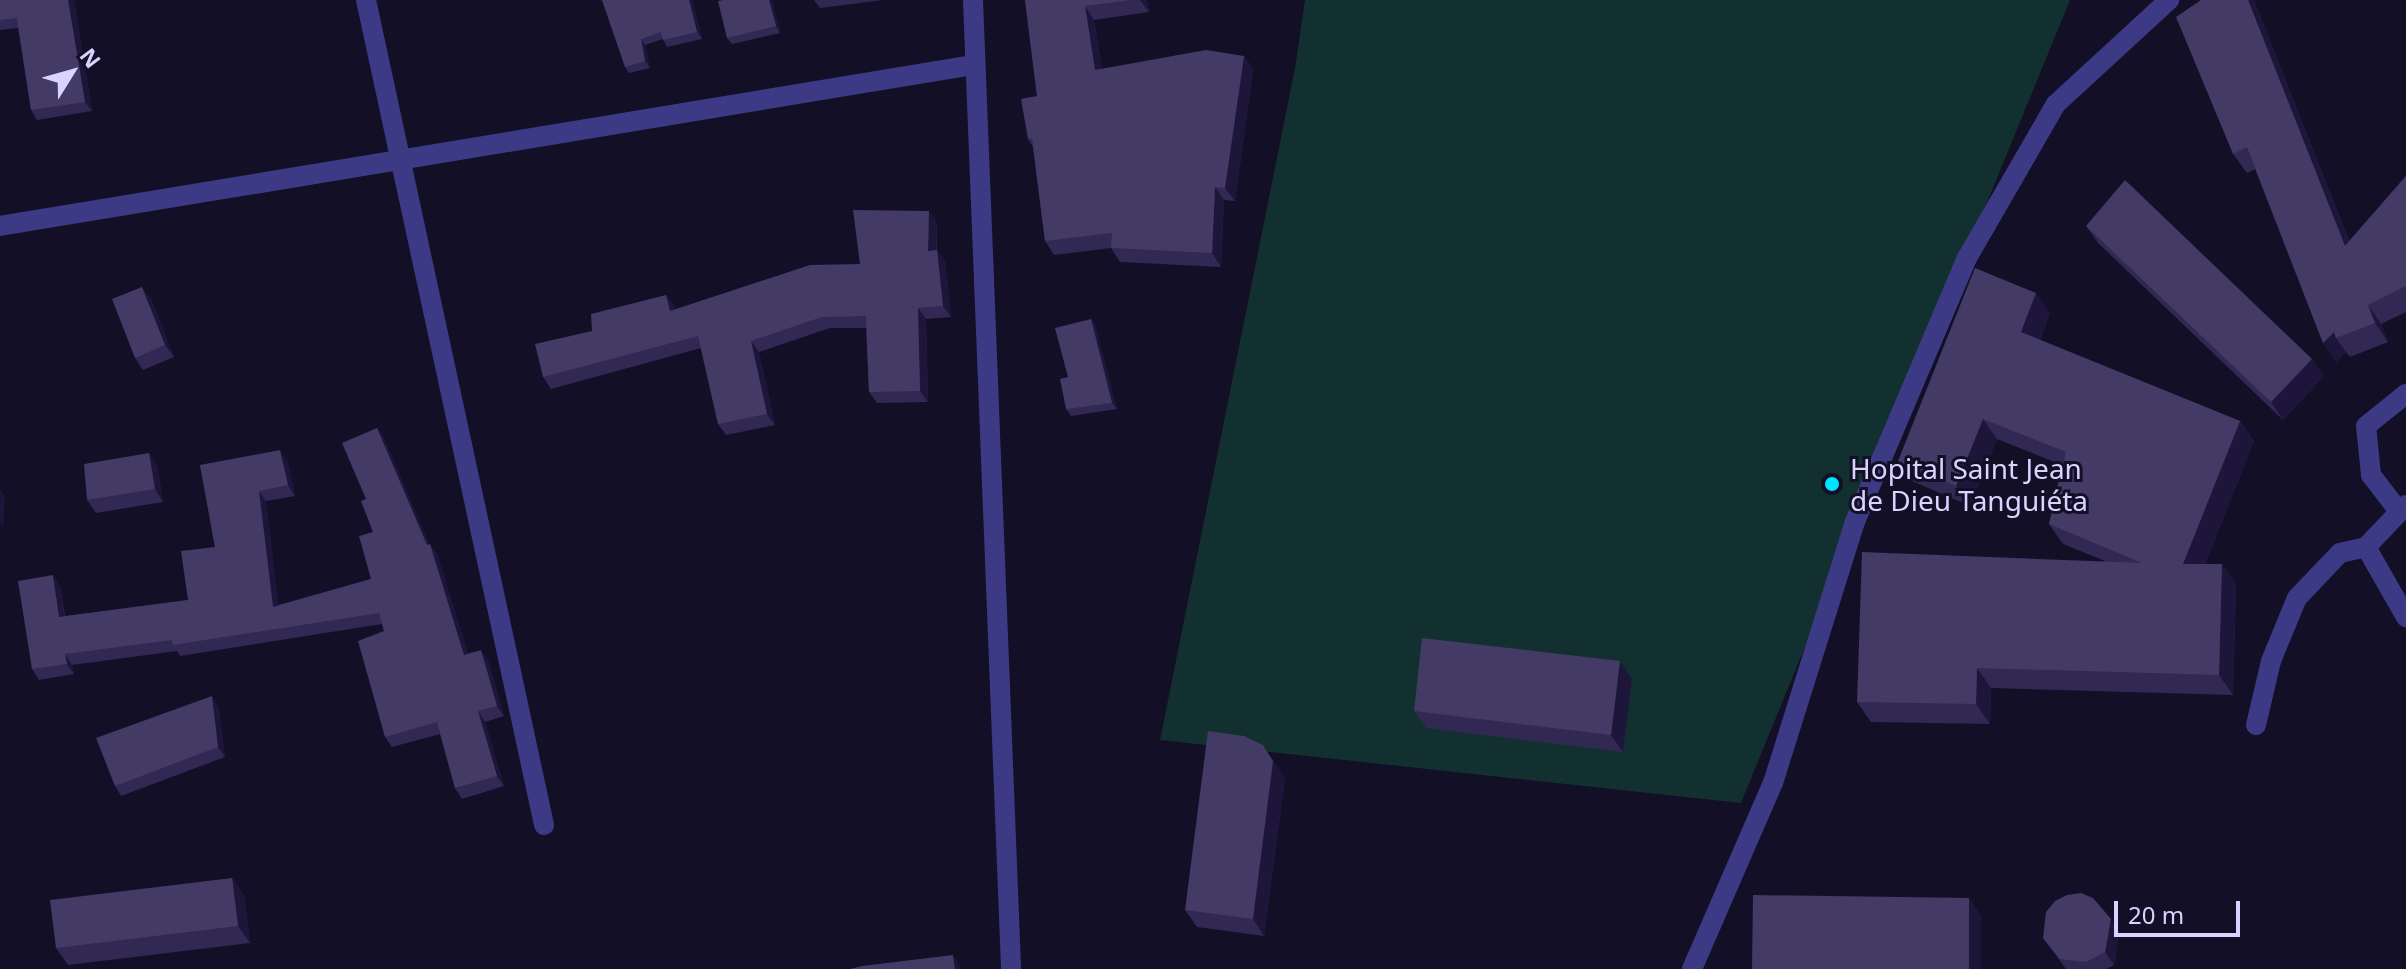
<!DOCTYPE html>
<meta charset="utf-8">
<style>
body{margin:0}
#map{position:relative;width:2406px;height:969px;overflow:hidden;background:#130f26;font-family:"Noto Sans",sans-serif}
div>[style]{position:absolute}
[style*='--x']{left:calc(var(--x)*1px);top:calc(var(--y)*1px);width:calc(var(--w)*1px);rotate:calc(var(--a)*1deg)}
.green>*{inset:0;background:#12302f}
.lane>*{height:20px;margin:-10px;padding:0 10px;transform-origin:10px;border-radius:10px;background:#3d3a85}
.street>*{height:20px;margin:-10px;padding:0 10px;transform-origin:10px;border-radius:10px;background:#3d3a85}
.wall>*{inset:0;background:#312854}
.shaded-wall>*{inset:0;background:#1d163a}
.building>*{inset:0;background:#433a66}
.dots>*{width:22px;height:22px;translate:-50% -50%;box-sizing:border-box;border:4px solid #130f26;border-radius:50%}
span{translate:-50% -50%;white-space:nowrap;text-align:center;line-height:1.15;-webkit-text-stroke:6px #130f26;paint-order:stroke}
.poi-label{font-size:28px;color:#d9d4ff}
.left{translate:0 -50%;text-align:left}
.north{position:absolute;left:32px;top:32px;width:80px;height:80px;-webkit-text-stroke:6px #130f26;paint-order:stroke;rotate:53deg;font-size:22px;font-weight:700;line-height:32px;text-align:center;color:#d9d4ff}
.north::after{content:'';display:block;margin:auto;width:28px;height:36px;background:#d9d4ff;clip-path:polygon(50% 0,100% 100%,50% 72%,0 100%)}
.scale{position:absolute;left:2114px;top:901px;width:126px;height:36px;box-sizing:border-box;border:4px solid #d9d4ff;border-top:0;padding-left:10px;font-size:24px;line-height:28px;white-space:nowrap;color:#d9d4ff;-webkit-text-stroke:6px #130f26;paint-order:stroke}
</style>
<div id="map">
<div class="green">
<div style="clip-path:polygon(1305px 0,2070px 0,1741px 803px,1160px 740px,1295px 68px)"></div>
</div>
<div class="lane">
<div style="--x:2406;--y:505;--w:58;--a:133.6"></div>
<div style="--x:2366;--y:547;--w:81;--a:60.3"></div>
<div style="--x:2398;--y:510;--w:44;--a:-127.6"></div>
<div style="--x:2371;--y:475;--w:49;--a:-95.8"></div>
<div style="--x:2366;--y:426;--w:51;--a:-38.7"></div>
<div style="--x:2256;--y:725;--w:66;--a:-76.8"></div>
<div style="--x:2271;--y:661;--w:68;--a:-67.6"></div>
<div style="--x:2297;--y:598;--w:62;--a:-46.3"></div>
<div style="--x:2340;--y:553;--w:27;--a:-13"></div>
<div style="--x:1692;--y:969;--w:203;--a:-66.5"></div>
<div style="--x:1773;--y:783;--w:271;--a:-72.6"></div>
<div style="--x:1854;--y:524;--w:289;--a:-67"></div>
<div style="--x:1967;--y:258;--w:178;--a:-60"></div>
<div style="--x:2056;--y:104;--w:154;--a:-42.6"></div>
</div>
<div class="street">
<div style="--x:366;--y:0;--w:844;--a:77.82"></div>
<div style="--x:973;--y:0;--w:970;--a:87.75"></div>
<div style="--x:0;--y:226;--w:987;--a:-9.39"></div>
</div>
<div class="wall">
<div style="clip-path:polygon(0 0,74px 0,92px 111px,37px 120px,31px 110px,18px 28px,0 30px)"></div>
<div style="clip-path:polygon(600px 0,692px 0,702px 39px,667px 47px,663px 39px,645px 45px,650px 68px,629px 73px,625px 67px,603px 1px)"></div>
<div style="clip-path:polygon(723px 0,772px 0,780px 33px,732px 44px,727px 38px)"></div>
<div style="clip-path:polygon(814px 0,883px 0,820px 8px)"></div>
<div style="clip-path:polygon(1025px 0,1147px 0,1149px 12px,1094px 20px,1102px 69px,1244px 56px,1253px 69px,1235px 201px,1224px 200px,1221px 267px,1120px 262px,1111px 248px,1054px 255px,1045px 241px,1033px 147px,1028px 139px,1037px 96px)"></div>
<div style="clip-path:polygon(2201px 0,2254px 0,2349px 241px,2406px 176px,2406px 312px,2381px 324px,2388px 342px,2350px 357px,2346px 352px,2336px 362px,2323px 343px,2255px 169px,2247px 173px,2233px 154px)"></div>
<div style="clip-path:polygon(937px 222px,937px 250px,945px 261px,951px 317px,926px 319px,928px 402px,877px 403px,869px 392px,866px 328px,830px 328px,759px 352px,775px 425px,726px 435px,718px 424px,701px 348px,551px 389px,543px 377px,592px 331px,666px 295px,674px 306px,675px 310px,860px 264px)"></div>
<div style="clip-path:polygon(2086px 226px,2324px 376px,2283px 420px,2098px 243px)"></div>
<div style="clip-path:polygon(151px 299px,174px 357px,143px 370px,135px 358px)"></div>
<div style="clip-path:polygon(2050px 313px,2040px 340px,2240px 421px,2254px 441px,2205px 564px,2222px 564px,2236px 584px,2233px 695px,1991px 688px,1990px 724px,1871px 722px,1857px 702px,2105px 561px,2063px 544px,2049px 524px,2062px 465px,1997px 439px,1970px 506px,1912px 481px,1898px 461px)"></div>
<div style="clip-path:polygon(1091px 319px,1095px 325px,1117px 409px,1071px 416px,1066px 409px,1068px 377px)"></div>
<div style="clip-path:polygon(377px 428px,384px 438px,429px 544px,437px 554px,468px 654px,488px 660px,504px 716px,485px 722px,504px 786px,462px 799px,455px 788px,440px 734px,392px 747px,385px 737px,384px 631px,382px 624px,180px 656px,177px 651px,72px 665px,74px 674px,39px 680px,32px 669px,60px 586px,65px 616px,188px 600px,215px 547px,200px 465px,287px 460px,295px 496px,266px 501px,278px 605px,371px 579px,373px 532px,366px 499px)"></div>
<div style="clip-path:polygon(149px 453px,157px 466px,163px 502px,96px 513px,87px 500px)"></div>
<div style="clip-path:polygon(1632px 679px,1623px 752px,1426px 728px,1414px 711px)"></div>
<div style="clip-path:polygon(218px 706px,225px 757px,121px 796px,115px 786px)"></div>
<div style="clip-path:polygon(1285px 778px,1264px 936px,1197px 927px,1185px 910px)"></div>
<div style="clip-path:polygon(232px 878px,244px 895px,250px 943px,68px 965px,56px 948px)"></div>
<div style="clip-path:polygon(2119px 931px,2114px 965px,2106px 969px,2066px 969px,2043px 938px)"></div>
</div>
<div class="shaded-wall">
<div style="clip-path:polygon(68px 0,74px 0,92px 111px,85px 102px)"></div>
<div style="clip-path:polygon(689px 0,692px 0,702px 39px,697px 32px)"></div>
<div style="clip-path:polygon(769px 0,772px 0,780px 33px,776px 26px)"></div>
<div style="clip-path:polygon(1140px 0,1147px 0,1149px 12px)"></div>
<div style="clip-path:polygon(2248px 0,2254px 0,2358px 265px,2345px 246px)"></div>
<div style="clip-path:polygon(1085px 6px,1094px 20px,1104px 83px,1095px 70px)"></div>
<div style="clip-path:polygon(641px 39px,645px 45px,650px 68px,645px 61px)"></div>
<div style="clip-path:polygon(1244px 56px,1253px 69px,1235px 201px,1225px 188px)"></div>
<div style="clip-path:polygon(1215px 187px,1224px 200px,1221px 267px,1212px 253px)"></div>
<div style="clip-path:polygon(929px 211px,937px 222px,936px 262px,928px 251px)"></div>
<div style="clip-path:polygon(937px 250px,945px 261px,951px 317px,943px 306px)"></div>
<div style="clip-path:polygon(142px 287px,151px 299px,174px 357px,165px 345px)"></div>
<div style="clip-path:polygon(2036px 293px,2050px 313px,2035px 352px,2021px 332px)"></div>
<div style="clip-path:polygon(666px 295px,674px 306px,678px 323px,670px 311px)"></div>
<div style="clip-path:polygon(2368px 305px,2381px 324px,2388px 342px,2375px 323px)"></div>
<div style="clip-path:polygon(918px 308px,926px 319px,928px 402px,920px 391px)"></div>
<div style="clip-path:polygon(1091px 319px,1095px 325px,1117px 409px,1112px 403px)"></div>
<div style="clip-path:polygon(2334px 332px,2336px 338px,2346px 352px,2336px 362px,2323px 343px)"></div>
<div style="clip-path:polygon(751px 341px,759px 352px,775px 425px,767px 414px)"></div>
<div style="clip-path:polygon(2312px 359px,2324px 376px,2283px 420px,2271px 402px)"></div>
<div style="clip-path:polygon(1983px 419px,1997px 439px,1970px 506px,1956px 486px)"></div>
<div style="clip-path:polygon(2240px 421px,2254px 441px,2197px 584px,2183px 564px)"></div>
<div style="clip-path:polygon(377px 428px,384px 438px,433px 553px,430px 544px,437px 554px,472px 665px,464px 655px,427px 545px)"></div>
<div style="clip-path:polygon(280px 450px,287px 460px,295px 496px,288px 485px)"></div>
<div style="clip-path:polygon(149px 453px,157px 466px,163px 502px,155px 489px)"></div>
<div style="clip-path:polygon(0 489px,5px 496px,3px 528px,0 523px)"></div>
<div style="clip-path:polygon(259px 491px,266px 501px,280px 617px,273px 607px)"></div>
<div style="clip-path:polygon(2222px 564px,2236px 584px,2233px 695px,2219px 675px)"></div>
<div style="clip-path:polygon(53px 575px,60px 586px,66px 627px,59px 617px)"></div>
<div style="clip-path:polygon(481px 650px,488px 660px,504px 716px,497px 706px)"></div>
<div style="clip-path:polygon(65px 654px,72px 665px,74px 674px,67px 664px)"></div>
<div style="clip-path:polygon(1620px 661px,1632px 679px,1623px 752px,1611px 735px)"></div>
<div style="clip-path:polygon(1977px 668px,1991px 688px,1990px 724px,1976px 704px)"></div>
<div style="clip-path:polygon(212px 696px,218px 706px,225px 757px,218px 747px)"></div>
<div style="clip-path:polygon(478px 711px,485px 722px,504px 786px,497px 776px)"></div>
<div style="clip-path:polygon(1263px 745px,1285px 778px,1264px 936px,1253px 919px)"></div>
<div style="clip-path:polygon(232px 878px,244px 895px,250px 943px,238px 926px)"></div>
<div style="clip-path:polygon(1969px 898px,1981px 915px,1981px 969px,1969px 969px)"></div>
<div style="clip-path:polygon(2111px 919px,2119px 931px,2114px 965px,2105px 952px)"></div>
<div style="clip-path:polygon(953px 955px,960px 965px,961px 969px,955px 969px)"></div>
</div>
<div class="building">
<div style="clip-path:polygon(0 0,68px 0,85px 102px,31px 110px,17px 18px,0 20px)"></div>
<div style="clip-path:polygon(602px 0,689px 0,697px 32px,663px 40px,661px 32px,641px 39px,645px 61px,625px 67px)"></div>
<div style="clip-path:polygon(723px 0,769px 0,776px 26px,727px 38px,718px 1px)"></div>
<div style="clip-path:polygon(1025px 0,1131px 0,1085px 6px,1095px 70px,1206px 50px,1244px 56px,1225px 188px,1215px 187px,1212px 253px,1111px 248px,1112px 233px,1045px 241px,1032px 138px,1028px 139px,1021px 99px,1037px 96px)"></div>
<div style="clip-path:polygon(2201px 0,2248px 0,2345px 246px,2406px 176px,2406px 286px,2368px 305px,2375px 323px,2336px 338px,2334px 332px,2323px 343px,2247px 147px,2233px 154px,2176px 17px)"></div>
<div style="clip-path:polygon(2125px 180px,2312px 359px,2271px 402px,2086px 226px)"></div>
<div style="clip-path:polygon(853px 210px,929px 211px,928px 251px,937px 250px,943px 306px,918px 308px,920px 391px,869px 392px,866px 316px,822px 317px,751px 341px,767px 414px,718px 424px,698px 336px,543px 377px,535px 344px,592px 331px,591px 314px,666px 295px,670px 311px,810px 265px,860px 264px)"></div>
<div style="clip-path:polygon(1975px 268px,2036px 293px,2021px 332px,2240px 421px,2183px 564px,2222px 564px,2219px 675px,1977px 668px,1976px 704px,1857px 702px,1862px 552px,2142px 563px,2049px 524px,2066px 452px,1983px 419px,1956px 486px,1898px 461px)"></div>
<div style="clip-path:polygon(142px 287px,165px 345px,135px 358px,112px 299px)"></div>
<div style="clip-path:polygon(1091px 319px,1112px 403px,1066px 409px,1060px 379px,1068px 377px,1055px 328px)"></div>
<div style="clip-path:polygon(377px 428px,427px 545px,430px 544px,464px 655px,481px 650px,497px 706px,478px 711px,497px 776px,455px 788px,437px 722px,385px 737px,358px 641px,384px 631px,379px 613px,173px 645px,172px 640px,65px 654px,67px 664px,32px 669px,18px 581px,53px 575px,59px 617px,188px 600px,181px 551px,215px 547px,200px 465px,280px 450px,288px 485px,259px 491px,273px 607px,371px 579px,359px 536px,373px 532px,361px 501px,366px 499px,342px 443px)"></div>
<div style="clip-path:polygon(149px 453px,155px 489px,87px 500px,84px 464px)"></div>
<div style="clip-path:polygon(1422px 638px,1620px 661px,1611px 735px,1414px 711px)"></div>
<div style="clip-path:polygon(212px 696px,218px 747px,115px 786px,96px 738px)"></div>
<div style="clip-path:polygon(1208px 731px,1244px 736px,1263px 745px,1273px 761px,1253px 919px,1185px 910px)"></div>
<div style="clip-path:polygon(232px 878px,238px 926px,56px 948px,50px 900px)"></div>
<div style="clip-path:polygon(2081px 893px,2093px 898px,2111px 919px,2105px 952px,2086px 962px,2060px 959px,2043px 938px,2046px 912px,2055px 901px,2067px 895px)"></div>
<div style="clip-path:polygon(1753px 895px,1969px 898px,1969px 969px,1752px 969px)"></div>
<div style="clip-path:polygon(953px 955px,955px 969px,850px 969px,862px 966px)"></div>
</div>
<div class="dots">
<div style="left:1832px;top:484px;background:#00e5ff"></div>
</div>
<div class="poi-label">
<span class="left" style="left:1850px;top:484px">Hopital Saint Jean<br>de Dieu Tanguiéta</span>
</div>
<div class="north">N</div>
<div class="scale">20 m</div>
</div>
